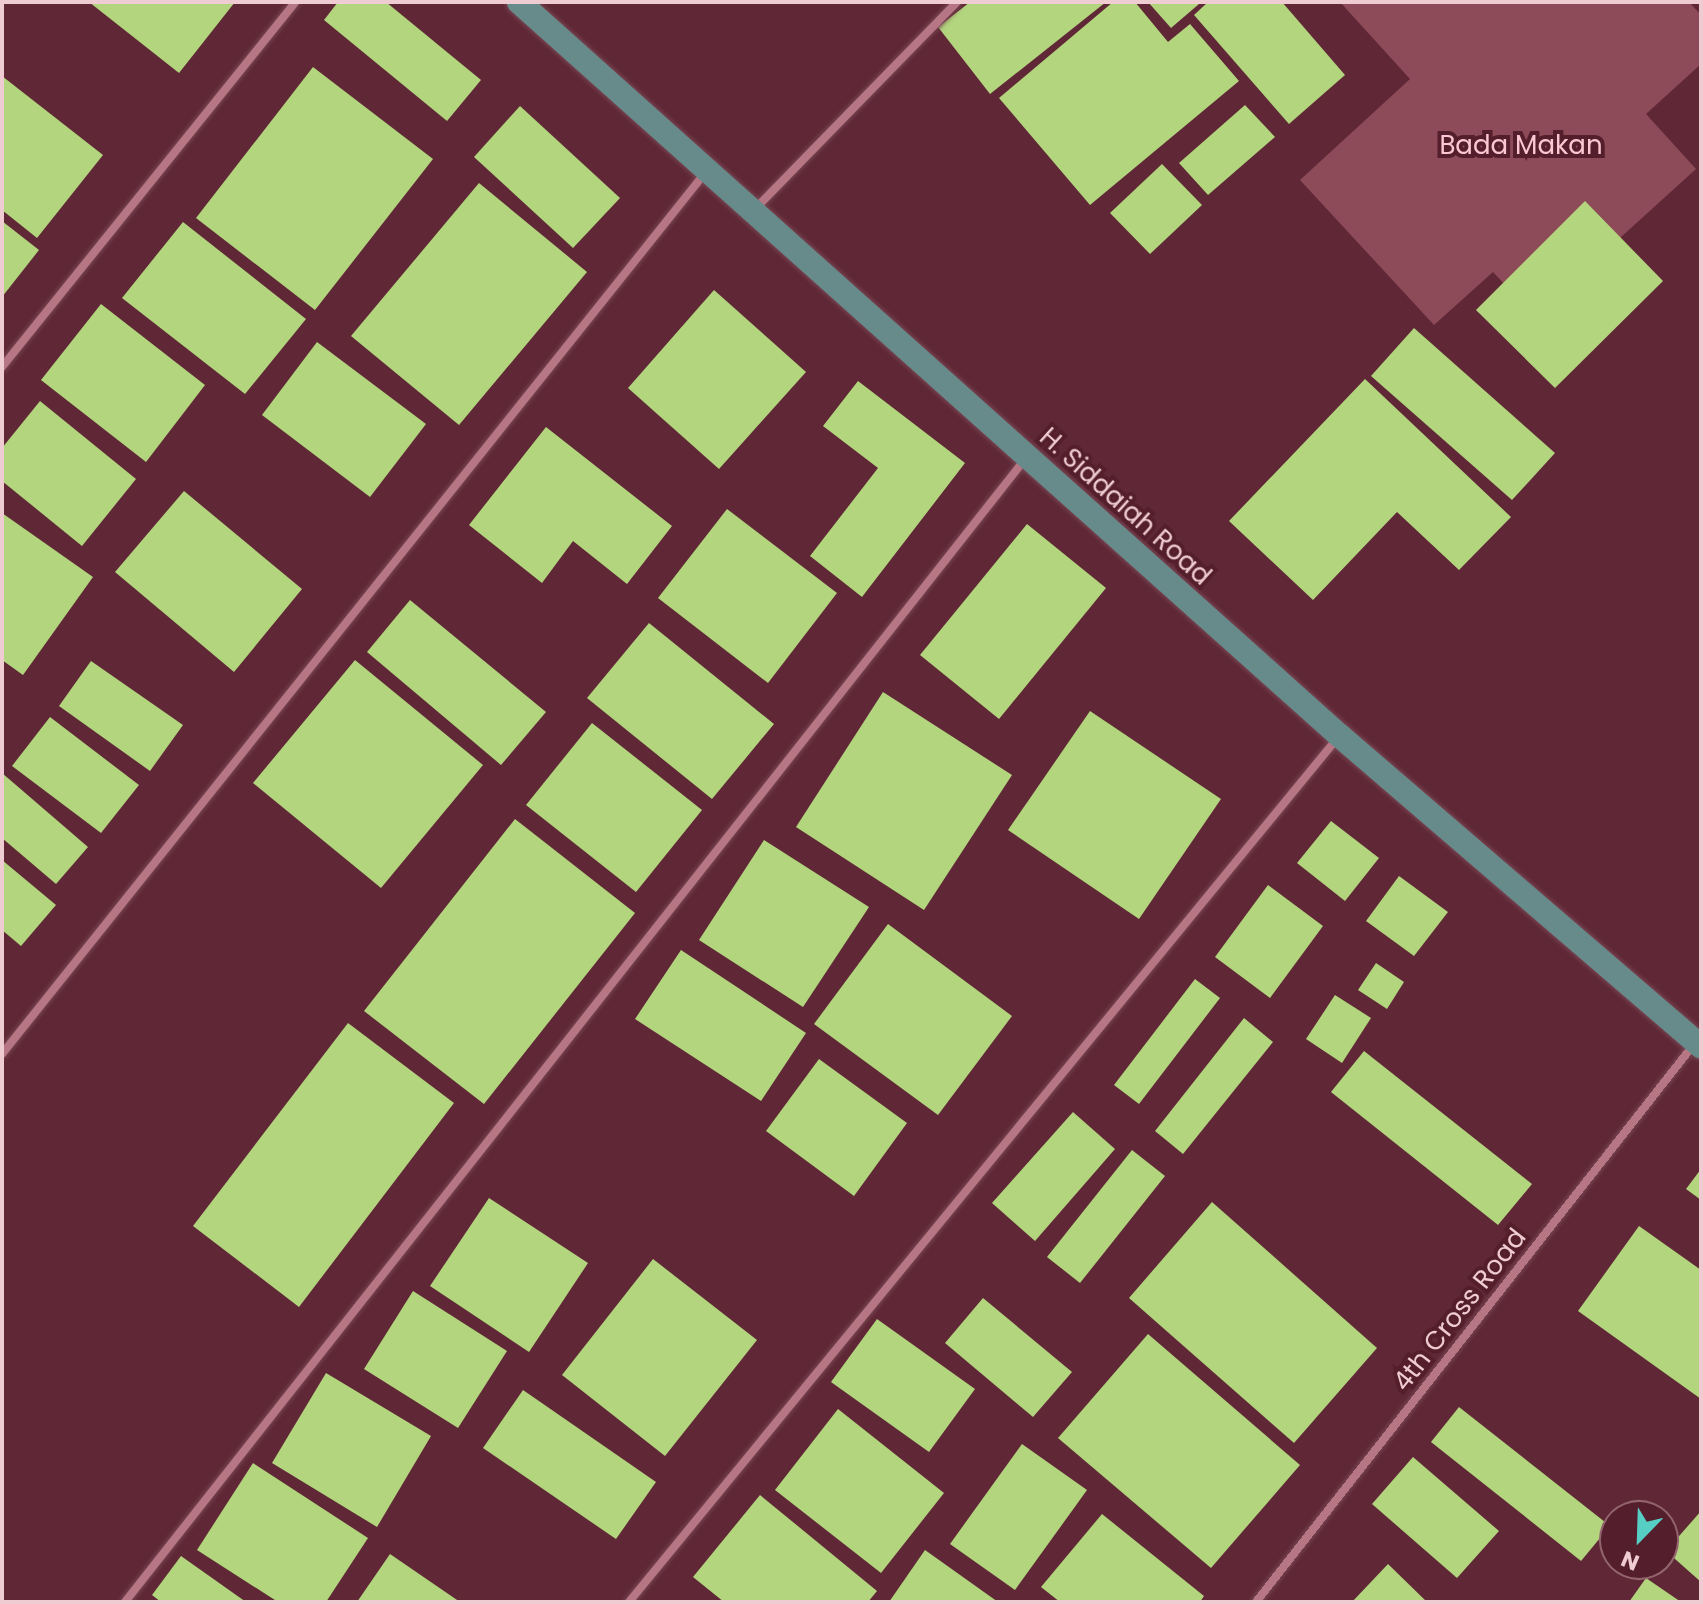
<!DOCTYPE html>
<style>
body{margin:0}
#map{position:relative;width:1703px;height:1604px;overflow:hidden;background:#602836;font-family:Poppins,sans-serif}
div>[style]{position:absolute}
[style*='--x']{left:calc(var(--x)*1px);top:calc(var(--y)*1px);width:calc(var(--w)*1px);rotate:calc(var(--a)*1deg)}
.green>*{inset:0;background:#8d4a59}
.building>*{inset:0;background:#b2d57e}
.roads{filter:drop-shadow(0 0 2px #774653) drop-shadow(0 0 2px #774653)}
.street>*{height:8px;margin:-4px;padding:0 4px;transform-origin:4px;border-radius:4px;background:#b67683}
.primary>*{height:24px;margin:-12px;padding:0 12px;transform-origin:12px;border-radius:12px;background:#678a8a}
span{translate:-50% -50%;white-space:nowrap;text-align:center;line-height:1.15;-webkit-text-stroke:8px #541e2c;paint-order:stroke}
.park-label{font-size:26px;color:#fbc7d0}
.street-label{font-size:26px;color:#efccd1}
.frame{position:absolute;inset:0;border:4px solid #efccd1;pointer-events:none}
.north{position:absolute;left:1599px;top:1500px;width:80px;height:80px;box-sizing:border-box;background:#541e2c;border:2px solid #92646e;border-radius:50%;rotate:203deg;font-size:22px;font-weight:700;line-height:32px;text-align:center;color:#efccd1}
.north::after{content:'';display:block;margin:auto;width:28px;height:36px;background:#56cec3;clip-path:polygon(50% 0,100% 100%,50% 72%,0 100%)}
</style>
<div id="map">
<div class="green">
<div style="clip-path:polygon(1340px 2px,1689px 2px,1701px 15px,1701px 64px,1646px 114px,1696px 169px,1534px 316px,1493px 272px,1434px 325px,1300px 180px,1410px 79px)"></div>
</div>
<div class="building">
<div style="clip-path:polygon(89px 2px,235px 2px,179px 73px)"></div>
<div style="clip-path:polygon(338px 2px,386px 2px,481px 80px,447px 121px,324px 20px)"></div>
<div style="clip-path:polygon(970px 2px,1106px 2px,990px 94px,938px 27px)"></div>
<div style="clip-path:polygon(1113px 2px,1135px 2px,1168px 42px,1190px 24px,1239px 81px,1090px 205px,999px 98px)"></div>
<div style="clip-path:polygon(1148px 2px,1197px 2px,1199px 4px,1171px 28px)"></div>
<div style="clip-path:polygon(1208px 2px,1282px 2px,1345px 75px,1289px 124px,1194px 15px)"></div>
<div style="clip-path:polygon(313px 67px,433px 159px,315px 310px,196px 218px)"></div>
<div style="clip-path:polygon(2px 76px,103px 155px,37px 238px,2px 210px)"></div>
<div style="clip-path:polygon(1245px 105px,1275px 137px,1208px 195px,1179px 163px)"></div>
<div style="clip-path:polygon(520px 106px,620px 198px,573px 248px,474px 157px)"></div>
<div style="clip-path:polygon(1162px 164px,1202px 205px,1150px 254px,1110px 213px)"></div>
<div style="clip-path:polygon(479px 183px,587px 272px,459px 425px,351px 336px)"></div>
<div style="clip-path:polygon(1585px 201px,1663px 281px,1555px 388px,1476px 310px)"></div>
<div style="clip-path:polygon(2px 221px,39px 250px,2px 297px)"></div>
<div style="clip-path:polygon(183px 222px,306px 319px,245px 394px,122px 298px)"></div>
<div style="clip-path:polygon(714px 290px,806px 372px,719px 469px,628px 388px)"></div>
<div style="clip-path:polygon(101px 304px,205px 385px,146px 462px,41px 380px)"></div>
<div style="clip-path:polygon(1414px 328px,1555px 453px,1512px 500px,1371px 376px)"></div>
<div style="clip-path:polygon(317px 342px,426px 424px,370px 497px,262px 415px)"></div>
<div style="clip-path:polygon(1365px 379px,1511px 517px,1459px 570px,1397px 512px,1313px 600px,1229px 521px)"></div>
<div style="clip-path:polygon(858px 381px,965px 463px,862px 597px,810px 556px,878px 468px,823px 426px)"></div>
<div style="clip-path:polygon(40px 401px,136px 479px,82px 546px,2px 481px,2px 448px)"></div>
<div style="clip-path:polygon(546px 427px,672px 526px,627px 584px,573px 541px,542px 583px,469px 525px)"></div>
<div style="clip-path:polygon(184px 491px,302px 589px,234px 672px,115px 572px)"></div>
<div style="clip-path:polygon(727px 509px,837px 593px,768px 683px,658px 598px)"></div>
<div style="clip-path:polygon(2px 513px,93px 577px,23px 675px,2px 660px)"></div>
<div style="clip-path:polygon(1027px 524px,1106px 588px,999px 719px,920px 655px)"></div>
<div style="clip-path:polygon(410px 600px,546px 712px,501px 765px,367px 652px)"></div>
<div style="clip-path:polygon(649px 623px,774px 724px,712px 799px,587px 698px)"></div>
<div style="clip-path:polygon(355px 660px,483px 765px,381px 888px,253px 783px)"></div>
<div style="clip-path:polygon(91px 661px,183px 725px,150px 771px,59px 706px)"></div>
<div style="clip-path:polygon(883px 692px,1012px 775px,924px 910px,796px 827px)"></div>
<div style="clip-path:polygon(1090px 711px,1221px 799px,1139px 919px,1008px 830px)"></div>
<div style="clip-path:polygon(50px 717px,139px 785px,101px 833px,12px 766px)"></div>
<div style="clip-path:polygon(592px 723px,702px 810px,636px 892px,526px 805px)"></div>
<div style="clip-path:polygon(2px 773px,88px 847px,56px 884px,2px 838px)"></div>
<div style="clip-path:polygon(515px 819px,635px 913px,484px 1104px,364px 1011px)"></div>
<div style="clip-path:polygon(1331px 821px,1379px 858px,1345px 901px,1297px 863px)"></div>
<div style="clip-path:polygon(764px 840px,869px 907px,803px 1007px,699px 940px)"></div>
<div style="clip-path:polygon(2px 860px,56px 905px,21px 946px,2px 930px)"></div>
<div style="clip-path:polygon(1399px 876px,1448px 912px,1414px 956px,1366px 921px)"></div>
<div style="clip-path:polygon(1268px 885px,1323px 926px,1270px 998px,1215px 957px)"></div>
<div style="clip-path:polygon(888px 924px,1012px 1016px,938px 1115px,814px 1024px)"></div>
<div style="clip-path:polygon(681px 950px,806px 1033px,761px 1101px,635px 1019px)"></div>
<div style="clip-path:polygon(1376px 963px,1404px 982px,1387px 1009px,1358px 990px)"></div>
<div style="clip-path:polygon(1195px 979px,1220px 998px,1139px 1104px,1114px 1085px)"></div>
<div style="clip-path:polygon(1335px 995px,1371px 1018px,1342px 1063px,1306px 1039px)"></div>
<div style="clip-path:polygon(1244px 1018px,1273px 1042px,1183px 1154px,1155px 1131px)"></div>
<div style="clip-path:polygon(348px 1023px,454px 1103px,299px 1307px,193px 1226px)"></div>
<div style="clip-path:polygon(1364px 1051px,1532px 1184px,1498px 1225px,1331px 1092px)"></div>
<div style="clip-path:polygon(819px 1059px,907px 1123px,854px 1196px,766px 1131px)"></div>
<div style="clip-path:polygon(1073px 1112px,1115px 1149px,1035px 1241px,992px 1203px)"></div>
<div style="clip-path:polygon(1132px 1150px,1165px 1176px,1080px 1283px,1047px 1257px)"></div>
<div style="clip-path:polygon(1701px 1169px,1701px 1200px,1686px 1189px)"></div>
<div style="clip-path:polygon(489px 1198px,588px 1263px,529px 1352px,430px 1286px)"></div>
<div style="clip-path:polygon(1212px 1202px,1377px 1348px,1294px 1443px,1129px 1298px)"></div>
<div style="clip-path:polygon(1639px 1226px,1701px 1270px,1701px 1399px,1578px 1311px)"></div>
<div style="clip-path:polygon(653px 1259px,757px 1340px,665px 1456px,562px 1375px)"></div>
<div style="clip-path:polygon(413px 1291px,507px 1351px,458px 1428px,364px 1369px)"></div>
<div style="clip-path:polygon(983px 1298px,1072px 1372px,1033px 1417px,945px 1343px)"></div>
<div style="clip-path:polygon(877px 1319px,975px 1389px,929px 1452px,831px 1382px)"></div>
<div style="clip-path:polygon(1148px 1334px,1300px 1465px,1211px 1568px,1058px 1438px)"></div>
<div style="clip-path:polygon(326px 1373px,431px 1436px,377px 1527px,272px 1463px)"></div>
<div style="clip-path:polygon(523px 1390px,656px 1482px,616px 1539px,483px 1448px)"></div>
<div style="clip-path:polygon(1459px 1407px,1610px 1526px,1581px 1561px,1431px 1442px)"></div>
<div style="clip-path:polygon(838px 1409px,944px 1493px,881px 1573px,775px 1490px)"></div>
<div style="clip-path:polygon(1022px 1444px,1087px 1490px,1015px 1590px,950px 1544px)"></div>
<div style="clip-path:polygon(1413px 1457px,1499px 1531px,1457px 1578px,1372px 1504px)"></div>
<div style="clip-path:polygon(253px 1463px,368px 1538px,326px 1602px,278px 1602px,197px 1550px)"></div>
<div style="clip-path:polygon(760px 1495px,877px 1591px,868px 1602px,724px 1602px,693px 1577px)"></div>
<div style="clip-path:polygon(1701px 1511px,1701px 1582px,1666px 1551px)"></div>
<div style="clip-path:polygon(1102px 1514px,1204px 1596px,1200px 1602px,1060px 1602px,1041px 1587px)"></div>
<div style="clip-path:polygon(925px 1550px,998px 1602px,889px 1602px)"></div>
<div style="clip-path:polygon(390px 1554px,460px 1602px,357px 1602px)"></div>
<div style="clip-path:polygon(181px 1556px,246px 1602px,161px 1602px,152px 1595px)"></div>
<div style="clip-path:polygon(1388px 1564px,1427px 1602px,1352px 1602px)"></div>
<div style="clip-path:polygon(1646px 1578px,1681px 1602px,1629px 1602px)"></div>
</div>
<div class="roads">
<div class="street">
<div style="--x:755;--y:209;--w:289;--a:-45.7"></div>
<div style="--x:2;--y:367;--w:468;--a:-51.2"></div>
<div style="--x:2;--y:1054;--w:1127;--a:-51.41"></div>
<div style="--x:125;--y:1602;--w:1455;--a:-51.78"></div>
<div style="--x:629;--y:1602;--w:1120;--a:-50.65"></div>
<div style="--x:1256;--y:1602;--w:711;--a:-51.86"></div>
</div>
<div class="primary">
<div style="--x:519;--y:2;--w:1101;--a:41.8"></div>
<div style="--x:1340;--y:736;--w:476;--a:40.7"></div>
</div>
</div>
<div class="park-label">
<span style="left:1521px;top:146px">Bada Makan</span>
</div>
<div class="street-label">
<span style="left:1125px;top:507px;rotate:42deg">H. Siddaiah Road</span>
<span style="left:1460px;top:1310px;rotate:-52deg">4th Cross Road</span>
</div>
<div class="frame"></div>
<div class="north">N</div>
</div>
